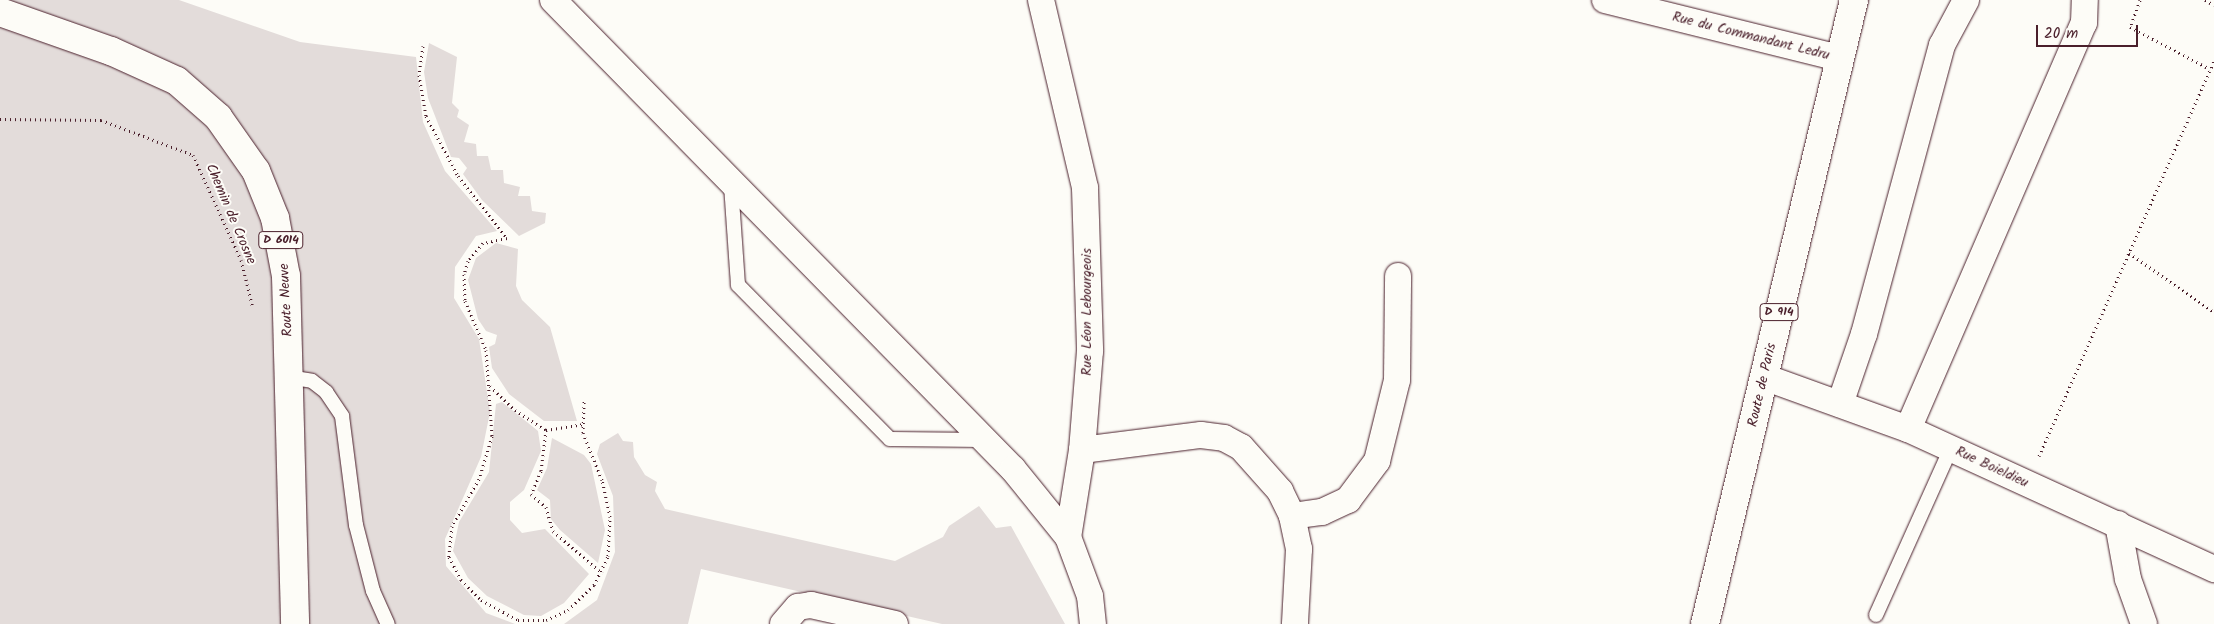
<!DOCTYPE html>
<meta charset="utf-8">
<style>
body{margin:0}
#map{position:relative;width:2214px;height:624px;overflow:hidden;background:#fdfcf7;font-family:Kalam,sans-serif}
div>[style]{position:absolute}
[style*='--x']{left:calc(var(--x)*1px);top:calc(var(--y)*1px);width:calc(var(--w)*1px);rotate:calc(var(--a)*1deg)}
.green>*{inset:0;background:#e3dcda}
.path>*{height:3px;margin-top:-1.5px;transform-origin:0;background:repeating-linear-gradient(90deg,#4a1f2b 0 1px,transparent 0 5px)}
.roads{filter:drop-shadow(0 0 1px #4a1f2b) drop-shadow(0 0 1px #4a1f2b)}
.service>*{height:14px;margin:-7px;padding:0 7px;transform-origin:7px;border-radius:7px;background:#fdfcf7}
.minor>*{height:26px;margin:-13px;padding:0 13px;transform-origin:13px;border-radius:13px;background:#fdfcf7}
.primary>*{height:28px;margin:-14px;padding:0 14px;transform-origin:14px;border-radius:14px;background:#fdfcf7}
span{translate:-50% -50%;white-space:nowrap;text-align:center;line-height:1.15;-webkit-text-stroke:4px #fdfcf7;paint-order:stroke}
.shield-label span{padding:1px 4px;background:#fdfcf7;border:1px solid;border-radius:4px;-webkit-text-stroke-width:0}
.shield-label{font-size:12px;color:#4a1f2b;font-weight:700}
.street-label{font-size:14px;color:#4a1f2b}
.scale{position:absolute;left:2036px;top:25px;width:102px;height:22px;box-sizing:border-box;border:2px solid #4a1f2b;border-top:0;padding-left:6px;font-size:15px;line-height:18px;white-space:nowrap;color:#4a1f2b;-webkit-text-stroke:4px #fdfcf7;paint-order:stroke}
</style>
<div id="map">
<div class="green">
<div style="clip-path:polygon(0 0,179px 0,300px 42px,416px 57px,423px 122px,445px 171px,497px 231px,476px 236px,455px 267px,454px 298px,479px 339px,490px 412px,481px 457px,445px 539px,446px 566px,486px 613px,515px 624px,0 624px)"></div>
<div style="clip-path:polygon(429px 43px,457px 57px,452px 103px,459px 110px,457px 117px,469px 125px,464px 142px,476px 144px,477px 156px,488px 156px,491px 170px,503px 170px,504px 183px,520px 187px,518px 196px,530px 196px,532px 211px,546px 213px,545px 223px,519px 236px,482px 200px,463px 174px,467px 168px,459px 158px,451px 157px,428px 98px,424px 72px)"></div>
<div style="clip-path:polygon(496px 243px,518px 249px,516px 286px,522px 300px,550px 327px,577px 421px,544px 421px,509px 394px,492px 368px,489px 347px,495px 344px,497px 335px,486px 331px,478px 319px,468px 280px,476px 258px)"></div>
<div style="clip-path:polygon(502px 402px,538px 431px,541px 451px,524px 490px,510px 502px,510px 520px,522px 533px,545px 529px,589px 574px,564px 603px,541px 616px,524px 615px,487px 596px,468px 578px,453px 551px,459px 522px,489px 472px,496px 404px)"></div>
<div style="clip-path:polygon(618px 433px,623px 441px,633px 442px,634px 457px,645px 475px,657px 482px,655px 491px,665px 509px,895px 561px,943px 537px,949px 526px,979px 506px,996px 528px,1011px 526px,1065px 624px,942px 624px,701px 569px,688px 624px,564px 624px,597px 600px,615px 552px,613px 496px,597px 454px,600px 444px)"></div>
<div style="clip-path:polygon(552px 438px,584px 455px,591px 464px,605px 530px,598px 563px,560px 530px,551px 519px,550px 500px,537px 490px,547px 468px)"></div>
</div>
<div class="path">
<div style="--x:2140;--y:0;--w:29;--a:110"></div>
<div style="--x:2130;--y:27;--w:90;--a:27.7"></div>
<div style="--x:2205;--y:0;--w:10;--a:29"></div>
<div style="--x:423;--y:46;--w:29;--a:98"></div>
<div style="--x:419;--y:75;--w:42;--a:80.3"></div>
<div style="--x:426;--y:116;--w:68;--a:61.9"></div>
<div style="--x:458;--y:176;--w:79;--a:51.7"></div>
<div style="--x:507;--y:238;--w:25;--a:168"></div>
<div style="--x:483;--y:243;--w:23;--a:130"></div>
<div style="--x:468;--y:261;--w:14;--a:107"></div>
<div style="--x:464;--y:274;--w:27;--a:88"></div>
<div style="--x:465;--y:301;--w:53;--a:66.8"></div>
<div style="--x:486;--y:350;--w:86;--a:86"></div>
<div style="--x:492;--y:436;--w:45;--a:106.8"></div>
<div style="--x:479;--y:479;--w:54;--a:119.9"></div>
<div style="--x:452;--y:526;--w:31;--a:96"></div>
<div style="--x:449;--y:557;--w:26;--a:62"></div>
<div style="--x:461;--y:580;--w:28;--a:45"></div>
<div style="--x:481;--y:600;--w:42;--a:28.4"></div>
<div style="--x:518;--y:620;--w:28;--a:0"></div>
<div style="--x:546;--y:620;--w:24;--a:-24"></div>
<div style="--x:568;--y:610;--w:36;--a:-44"></div>
<div style="--x:594;--y:585;--w:32;--a:-64"></div>
<div style="--x:608;--y:556;--w:39;--a:-87"></div>
<div style="--x:610;--y:517;--w:38;--a:-102"></div>
<div style="--x:602;--y:480;--w:51;--a:-112"></div>
<div style="--x:583;--y:433;--w:33;--a:-88"></div>
<div style="--x:0;--y:119;--w:101;--a:0.6"></div>
<div style="--x:101;--y:120;--w:98;--a:20.8"></div>
<div style="--x:193;--y:155;--w:115;--a:65.4"></div>
<div style="--x:241;--y:260;--w:49;--a:76"></div>
<div style="--x:2129;--y:253;--w:103;--a:34.8"></div>
<div style="--x:490;--y:386;--w:35;--a:44"></div>
<div style="--x:515;--y:410;--w:37;--a:33"></div>
<div style="--x:546;--y:430;--w:37;--a:-9"></div>
<div style="--x:546;--y:430;--w:41;--a:97"></div>
<div style="--x:541;--y:471;--w:25;--a:113"></div>
<div style="--x:531;--y:494;--w:20;--a:41"></div>
<div style="--x:546;--y:507;--w:25;--a:74"></div>
<div style="--x:553;--y:531;--w:65;--a:40.6"></div>
<div style="--x:2039;--y:456;--w:432;--a:-66.1"></div>
</div>
<div class="roads">
<div class="service">
<div style="--x:731;--y:185;--w:100;--a:86"></div>
<div style="--x:738;--y:285;--w:216;--a:45.4"></div>
<div style="--x:890;--y:439;--w:94;--a:0.6"></div>
<div style="--x:288;--y:377;--w:24;--a:9"></div>
<div style="--x:312;--y:381;--w:18;--a:38"></div>
<div style="--x:326;--y:392;--w:29;--a:56"></div>
<div style="--x:342;--y:416;--w:110;--a:82.7"></div>
<div style="--x:356;--y:525;--w:68;--a:75.6"></div>
<div style="--x:373;--y:591;--w:36;--a:66"></div>
<div style="--x:1876;--y:615;--w:183;--a:-65.8"></div>
</div>
<div class="minor">
<div style="--x:553;--y:0;--w:657;--a:45.56"></div>
<div style="--x:1013;--y:469;--w:87;--a:51"></div>
<div style="--x:1041;--y:0;--w:193;--a:76.8"></div>
<div style="--x:1085;--y:188;--w:163;--a:88.2"></div>
<div style="--x:1090;--y:351;--w:99;--a:94.6"></div>
<div style="--x:1082;--y:450;--w:88;--a:99.1"></div>
<div style="--x:1068;--y:537;--w:63;--a:69.6"></div>
<div style="--x:1090;--y:596;--w:28;--a:84"></div>
<div style="--x:1605;--y:0;--w:241;--a:13.9"></div>
<div style="--x:1764;--y:377;--w:153;--a:19.9"></div>
<div style="--x:1908;--y:429;--w:337;--a:24.6"></div>
<div style="--x:1840;--y:404;--w:74;--a:-71.1"></div>
<div style="--x:1864;--y:334;--w:299;--a:-74.9"></div>
<div style="--x:1942;--y:45;--w:51;--a:-61.9"></div>
<div style="--x:1908;--y:429;--w:443;--a:-66.6"></div>
<div style="--x:2084;--y:23;--w:23;--a:-88"></div>
<div style="--x:1082;--y:450;--w:120;--a:-7.2"></div>
<div style="--x:1201;--y:435;--w:23;--a:7"></div>
<div style="--x:1224;--y:438;--w:19;--a:28"></div>
<div style="--x:1241;--y:447;--w:59;--a:48.4"></div>
<div style="--x:1280;--y:491;--w:28;--a:64"></div>
<div style="--x:1292;--y:516;--w:34;--a:78"></div>
<div style="--x:1299;--y:549;--w:75;--a:93.1"></div>
<div style="--x:1292;--y:516;--w:30;--a:-8"></div>
<div style="--x:1322;--y:512;--w:29;--a:-25"></div>
<div style="--x:1348;--y:500;--w:49;--a:-53.4"></div>
<div style="--x:1377;--y:461;--w:83;--a:-76.1"></div>
<div style="--x:1397;--y:380;--w:104;--a:-89.4"></div>
<div style="--x:2118;--y:524;--w:56;--a:79.7"></div>
<div style="--x:2128;--y:579;--w:48;--a:70.4"></div>
<div style="--x:783;--y:624;--w:23;--a:-49"></div>
<div style="--x:798;--y:607;--w:13;--a:-9"></div>
<div style="--x:811;--y:605;--w:86;--a:12.7"></div>
</div>
<div class="primary">
<div style="--x:0;--y:12;--w:118;--a:19.4"></div>
<div style="--x:111;--y:51;--w:72;--a:24.4"></div>
<div style="--x:177;--y:81;--w:55;--a:41.3"></div>
<div style="--x:218;--y:117;--w:66;--a:54.9"></div>
<div style="--x:256;--y:171;--w:51;--a:68"></div>
<div style="--x:275;--y:218;--w:59;--a:79.3"></div>
<div style="--x:286;--y:276;--w:348;--a:88.5"></div>
<div style="--x:1705;--y:624;--w:642;--a:-76.57"></div>
</div>
</div>
<div class="shield-label">
<span style="left:281px;top:240px">D 6014</span>
<span style="left:1779px;top:312px">D 914</span>
</div>
<div class="street-label">
<span style="left:1751px;top:36px;rotate:14deg">Rue du Commandant Ledru</span>
<span style="left:231px;top:214px;rotate:67deg">Chemin de Crosne</span>
<span style="left:286px;top:300px;rotate:-93deg">Route Neuve</span>
<span style="left:1087px;top:312px;rotate:-90deg">Rue Léon Lebourgeois</span>
<span style="left:1762px;top:385px;rotate:-77deg">Route de Paris</span>
<span style="left:1992px;top:467px;rotate:25deg">Rue Boieldieu</span>
</div>
<div class="scale">20 m</div>
</div>
